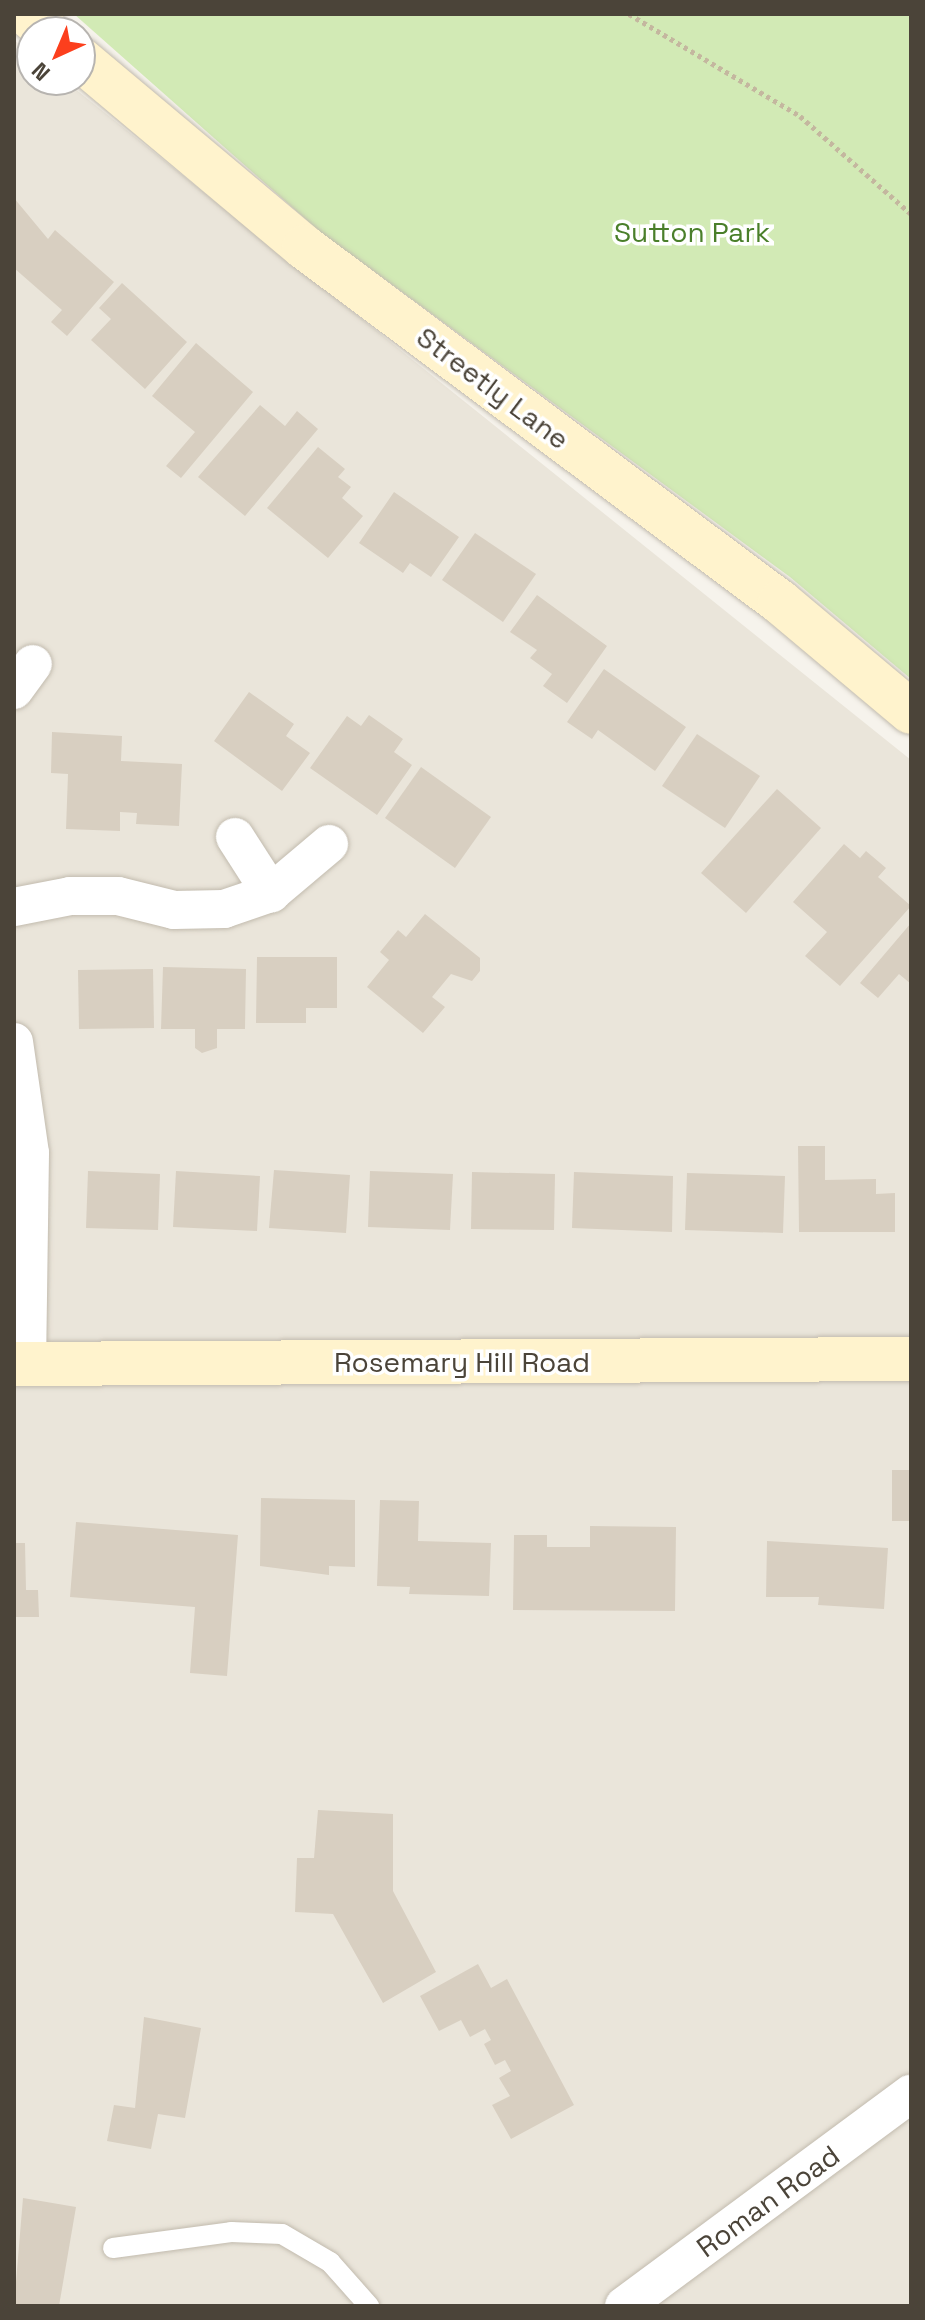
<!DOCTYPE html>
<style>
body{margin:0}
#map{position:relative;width:925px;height:2320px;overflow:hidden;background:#f6f3ec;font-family:"Space Grotesk",sans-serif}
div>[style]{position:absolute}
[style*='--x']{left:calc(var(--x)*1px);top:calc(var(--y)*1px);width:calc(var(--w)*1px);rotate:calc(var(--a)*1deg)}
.residential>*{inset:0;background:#eae5da}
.green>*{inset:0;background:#d2eab5}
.building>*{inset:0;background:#d8cfc1}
.path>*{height:5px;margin-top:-2.5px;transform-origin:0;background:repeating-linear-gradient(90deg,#c4b79f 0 4px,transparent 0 8px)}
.roads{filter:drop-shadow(0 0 2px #c2bbae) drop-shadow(0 0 2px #c2bbae)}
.lane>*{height:20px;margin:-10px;padding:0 10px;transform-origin:10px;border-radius:10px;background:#fff}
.street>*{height:38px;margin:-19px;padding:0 19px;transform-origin:19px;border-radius:19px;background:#fff}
.secondary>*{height:44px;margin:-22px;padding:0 22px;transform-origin:22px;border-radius:22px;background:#fff3cd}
span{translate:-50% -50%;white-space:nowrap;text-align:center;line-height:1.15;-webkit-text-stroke:7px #fff;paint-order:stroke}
.park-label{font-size:28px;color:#4a7f2a}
.street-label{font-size:28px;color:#4b4439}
.frame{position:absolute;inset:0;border:16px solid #4b4439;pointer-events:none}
.north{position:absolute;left:16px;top:16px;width:80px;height:80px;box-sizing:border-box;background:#fff;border:2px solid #b7b4b0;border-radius:50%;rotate:224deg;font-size:22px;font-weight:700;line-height:32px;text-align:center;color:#4b4439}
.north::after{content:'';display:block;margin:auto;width:28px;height:36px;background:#fc3f1d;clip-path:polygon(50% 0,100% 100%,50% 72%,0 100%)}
</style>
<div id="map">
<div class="residential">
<div style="clip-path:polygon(14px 40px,32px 54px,32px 80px,64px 80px,911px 760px,911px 2306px,14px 2306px)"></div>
</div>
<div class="green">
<div style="clip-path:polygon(74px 14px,911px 14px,911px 679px,790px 577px,319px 231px)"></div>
</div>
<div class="building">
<div style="clip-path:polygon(14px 198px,48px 239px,55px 230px,114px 282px,67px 336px,51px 322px,62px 310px,14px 268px)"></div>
<div style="clip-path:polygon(122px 283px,187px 342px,145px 389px,91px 340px,111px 319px,99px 308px)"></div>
<div style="clip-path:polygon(196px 343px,253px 392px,181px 478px,166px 466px,195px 432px,152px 396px)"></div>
<div style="clip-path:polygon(260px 405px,285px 426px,297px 411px,318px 429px,245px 516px,198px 477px)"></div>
<div style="clip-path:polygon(318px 447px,345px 469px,338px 477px,351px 487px,342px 498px,363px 516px,328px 558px,267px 508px)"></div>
<div style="clip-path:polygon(394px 492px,459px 537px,431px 577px,410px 563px,403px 573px,359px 543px)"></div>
<div style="clip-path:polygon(475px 533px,536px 574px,503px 622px,442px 580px)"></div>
<div style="clip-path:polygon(537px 595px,607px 646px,567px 703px,543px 686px,552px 674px,530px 658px,537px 650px,510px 632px)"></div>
<div style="clip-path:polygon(604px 669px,686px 727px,655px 771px,598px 730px,592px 739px,567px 722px)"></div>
<div style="clip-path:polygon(249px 692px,294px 724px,286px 736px,310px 753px,282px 791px,214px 741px)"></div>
<div style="clip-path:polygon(369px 715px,403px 739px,394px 752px,412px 765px,377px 815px,310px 768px,347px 716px,361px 726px)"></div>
<div style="clip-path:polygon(52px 732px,122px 736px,121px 761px,182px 764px,179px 826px,136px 824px,137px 813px,120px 812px,120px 831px,66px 829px,68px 774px,51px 773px)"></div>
<div style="clip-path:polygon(697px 734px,760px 776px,725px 828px,662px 786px)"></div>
<div style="clip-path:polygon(421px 767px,491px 817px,455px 868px,385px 818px)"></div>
<div style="clip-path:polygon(777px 789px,821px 828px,746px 913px,701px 873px)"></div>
<div style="clip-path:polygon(844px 844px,860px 858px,866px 851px,886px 868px,878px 877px,911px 906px,840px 986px,805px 956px,827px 932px,793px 902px)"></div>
<div style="clip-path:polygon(425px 914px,480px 958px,480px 971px,472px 981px,451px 974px,432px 997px,445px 1007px,423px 1033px,367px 987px,389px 960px,380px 952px,398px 930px,406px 937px)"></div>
<div style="clip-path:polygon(911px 923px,911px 984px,899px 974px,878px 998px,860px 983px)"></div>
<div style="clip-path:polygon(257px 957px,337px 957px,337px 1008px,306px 1008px,306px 1023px,256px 1023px)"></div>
<div style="clip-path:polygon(163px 967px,246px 969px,245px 1029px,217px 1029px,217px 1048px,202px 1053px,195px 1048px,195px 1029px,161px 1029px)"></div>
<div style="clip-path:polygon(153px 969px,154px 1028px,79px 1029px,78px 970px)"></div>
<div style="clip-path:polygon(798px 1146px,825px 1146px,825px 1180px,876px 1179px,876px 1194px,895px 1193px,895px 1232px,799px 1232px)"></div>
<div style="clip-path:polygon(274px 1170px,350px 1175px,346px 1233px,269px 1228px)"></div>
<div style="clip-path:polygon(88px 1171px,160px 1174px,158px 1230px,86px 1228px)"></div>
<div style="clip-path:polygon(176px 1171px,260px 1176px,257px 1231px,173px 1227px)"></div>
<div style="clip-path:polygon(370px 1171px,453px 1174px,450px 1230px,368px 1227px)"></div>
<div style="clip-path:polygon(472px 1172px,555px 1174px,554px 1230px,471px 1229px)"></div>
<div style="clip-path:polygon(574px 1172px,673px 1176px,672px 1232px,572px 1228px)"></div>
<div style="clip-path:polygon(687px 1173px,785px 1176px,783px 1233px,685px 1230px)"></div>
<div style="clip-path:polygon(892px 1470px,911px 1470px,911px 1521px,892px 1521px)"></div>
<div style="clip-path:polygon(261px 1498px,355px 1500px,355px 1567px,329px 1566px,329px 1575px,260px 1566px)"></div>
<div style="clip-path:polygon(380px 1500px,419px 1501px,418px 1541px,491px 1543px,489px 1596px,409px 1594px,410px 1587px,377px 1586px)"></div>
<div style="clip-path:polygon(76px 1522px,238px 1535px,227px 1676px,190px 1673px,195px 1607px,70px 1597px)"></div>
<div style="clip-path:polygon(590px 1526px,676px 1527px,675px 1611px,513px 1610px,514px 1535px,547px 1535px,547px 1547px,590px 1547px)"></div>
<div style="clip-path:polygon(767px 1541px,888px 1548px,884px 1609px,818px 1605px,819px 1597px,766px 1597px)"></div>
<div style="clip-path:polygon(14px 1543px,25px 1543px,26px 1590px,38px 1590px,39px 1617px,14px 1617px)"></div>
<div style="clip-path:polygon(318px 1810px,393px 1814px,393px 1891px,436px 1972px,383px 2003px,333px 1914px,295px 1912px,297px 1858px,314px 1858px)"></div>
<div style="clip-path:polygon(478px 1964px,491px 1988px,507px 1979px,574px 2105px,511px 2139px,492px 2105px,510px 2096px,499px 2078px,511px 2071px,505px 2060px,495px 2065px,484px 2044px,491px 2040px,485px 2029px,470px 2037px,461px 2020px,439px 2031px,420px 1996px)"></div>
<div style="clip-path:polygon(144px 2017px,201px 2028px,185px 2118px,158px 2114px,151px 2149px,107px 2141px,114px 2105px,135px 2108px)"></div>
<div style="clip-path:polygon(23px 2198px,76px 2207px,59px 2306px,14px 2306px)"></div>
</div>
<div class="path">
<div style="--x:629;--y:14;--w:199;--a:30.8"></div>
<div style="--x:800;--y:116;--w:148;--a:41.4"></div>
</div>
<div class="roads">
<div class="lane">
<div style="--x:113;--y:2248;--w:119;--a:-7.7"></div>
<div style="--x:231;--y:2232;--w:51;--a:2.2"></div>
<div style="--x:282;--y:2234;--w:56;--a:30.3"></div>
<div style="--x:330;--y:2262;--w:59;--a:48.4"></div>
</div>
<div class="street">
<div style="--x:14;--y:690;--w:32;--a:-54"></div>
<div style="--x:235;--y:837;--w:67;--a:57.3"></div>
<div style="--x:14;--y:907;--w:57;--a:-11.1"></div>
<div style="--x:70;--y:896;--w:48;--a:0"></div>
<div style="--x:118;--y:896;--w:58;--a:14"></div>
<div style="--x:174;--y:910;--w:50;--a:-1.1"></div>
<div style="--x:224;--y:909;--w:50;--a:-18.8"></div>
<div style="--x:271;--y:893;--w:76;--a:-40.2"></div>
<div style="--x:14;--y:1042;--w:112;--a:81.8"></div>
<div style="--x:30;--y:1153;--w:211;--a:90.8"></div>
<div style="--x:624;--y:2306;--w:357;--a:-36.5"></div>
</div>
<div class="secondary">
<div style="--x:27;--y:14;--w:28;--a:41"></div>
<div style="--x:80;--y:59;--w:292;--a:40"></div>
<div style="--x:304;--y:247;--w:594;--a:36.72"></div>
<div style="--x:780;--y:602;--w:171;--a:40"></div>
<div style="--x:14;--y:1364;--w:897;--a:-0.32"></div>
</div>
</div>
<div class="park-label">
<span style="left:692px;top:232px">Sutton Park</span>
</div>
<div class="street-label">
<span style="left:493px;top:388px;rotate:37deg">Streetly Lane</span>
<span style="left:462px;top:1362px">Rosemary Hill Road</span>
<span style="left:768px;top:2201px;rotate:-36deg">Roman Road</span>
</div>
<div class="frame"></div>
<div class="north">N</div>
</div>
